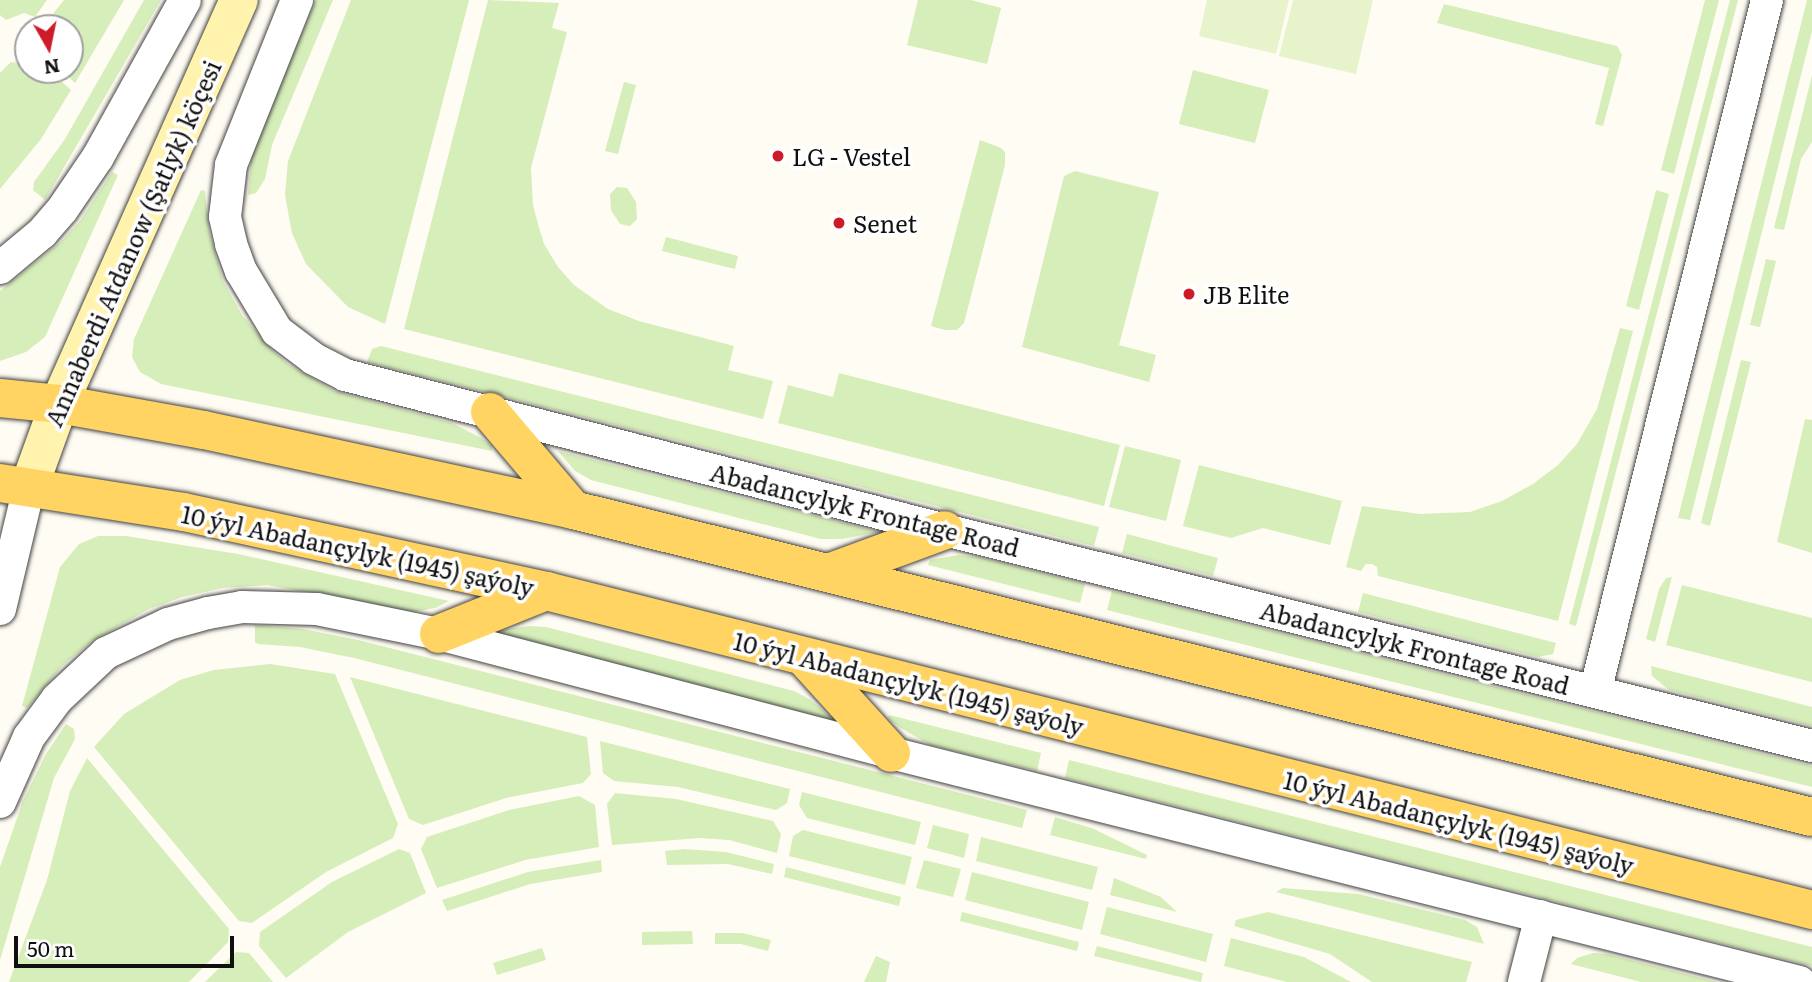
<!DOCTYPE html>
<meta charset="utf-8">
<style>
body{margin:0}
#map{position:relative;width:1812px;height:982px;overflow:hidden;background:#fffcf3;font-family:Literata,serif}
div>[style]{position:absolute}
[style*='--x']{left:calc(var(--x)*1px);top:calc(var(--y)*1px);width:calc(var(--w)*1px);rotate:calc(var(--a)*1deg)}
.green>*{inset:0;background:#d6eeb9}
.pitch>*{inset:0;background:#e7f4cb}
.roads{filter:drop-shadow(0 0 2px #434343) drop-shadow(0 0 2px #434343)}
.street>*{height:32px;margin:-16px;padding:0 16px;transform-origin:16px;border-radius:16px;background:#fff}
.secondary>*{height:38px;margin:-19px;padding:0 19px;transform-origin:19px;border-radius:19px;background:#fff3ae}
.primary>*{height:38px;margin:-19px;padding:0 19px;transform-origin:19px;border-radius:19px;background:#ffd463}
.dots>*{width:19px;height:19px;translate:-50% -50%;box-sizing:border-box;border:4px solid #fff;border-radius:50%}
span{translate:-50% -50%;white-space:nowrap;text-align:center;line-height:1.15;-webkit-text-stroke:7px #fff;paint-order:stroke}
.poi-label{font-size:24px;color:#101010}
.left{translate:0 -50%;text-align:left}
.street-label{font-size:24px;color:#101010}
.north{position:absolute;left:14px;top:14px;width:70px;height:70px;box-sizing:border-box;background:#fff;border:2px solid #9f9f9f;border-radius:50%;rotate:171deg;font-size:19px;font-weight:700;line-height:28px;text-align:center;color:#101010}
.north::after{content:'';display:block;margin:auto;width:24px;height:32px;background:#cd1b2a;clip-path:polygon(50% 0,100% 100%,50% 72%,0 100%)}
.scale{position:absolute;left:14px;top:936px;width:220px;height:32px;box-sizing:border-box;border:4px solid #101010;border-top:0;padding-left:9px;font-size:21px;line-height:24px;white-space:nowrap;color:#101010;-webkit-text-stroke:5px #fff;paint-order:stroke}
</style>
<div id="map">
<div class="green">
<div style="clip-path:polygon(0 0,47px 0,35px 17px,24px 13px,6px 20px,0 15px)"></div>
<div style="clip-path:polygon(64px 0,124px 0,75px 83px,61px 70px,70px 70px,70px 28px,46px 28px,44px 25px)"></div>
<div style="clip-path:polygon(144px 0,161px 0,45px 200px,33px 190px,34px 182px,65px 139px)"></div>
<div style="clip-path:polygon(316px 0,333px 0,272px 145px,265px 179px,256px 193px,248px 195px,252px 149px)"></div>
<div style="clip-path:polygon(351px 0,469px 0,385px 324px,348px 307px,306px 264px,292px 233px,285px 195px,288px 161px)"></div>
<div style="clip-path:polygon(488px 0,559px 3px,552px 28px,567px 32px,531px 168px,533px 205px,538px 224px,544px 244px,558px 267px,574px 285px,608px 309px,639px 321px,734px 346px,728px 370px,773px 381px,763px 419px,404px 329px)"></div>
<div style="clip-path:polygon(918px 0,971px 0,1001px 8px,987px 64px,907px 45px)"></div>
<div style="clip-path:polygon(1705px 0,1719px 0,1674px 174px,1661px 170px)"></div>
<div style="clip-path:polygon(1730px 0,1738px 0,1576px 626px,1569px 624px)"></div>
<div style="clip-path:polygon(1807px 0,1812px 0,1812px 31px,1690px 520px,1678px 518px)"></div>
<div style="clip-path:polygon(1444px 4px,1617px 46px,1622px 55px,1603px 126px,1595px 124px,1609px 68px,1437px 23px)"></div>
<div style="clip-path:polygon(11px 62px,28px 64px,28px 70px,49px 70px,71px 90px,41px 139px,0 189px,0 73px)"></div>
<div style="clip-path:polygon(1193px 70px,1269px 90px,1255px 143px,1179px 124px)"></div>
<div style="clip-path:polygon(1812px 75px,1812px 142px,1801px 159px,1784px 230px,1774px 228px)"></div>
<div style="clip-path:polygon(624px 82px,636px 85px,618px 154px,605px 151px)"></div>
<div style="clip-path:polygon(980px 140px,1001px 148px,1005px 152px,1005px 165px,964px 323px,957px 330px,945px 330px,931px 326px)"></div>
<div style="clip-path:polygon(1075px 171px,1159px 192px,1119px 345px,1156px 355px,1149px 382px,1022px 347px,1064px 176px)"></div>
<div style="clip-path:polygon(112px 172px,118px 175px,45px 337px,26px 352px,0 361px,0 291px,61px 242px,80px 221px)"></div>
<div style="clip-path:polygon(617px 187px,627px 188px,636px 202px,637px 219px,630px 226px,620px 224px,611px 210px,610px 194px)"></div>
<div style="clip-path:polygon(201px 190px,205px 191px,209px 231px,223px 281px,242px 315px,271px 349px,288px 364px,334px 391px,452px 423px,481px 438px,492px 446px,492px 451px,161px 384px,140px 372px,132px 357px,134px 339px)"></div>
<div style="clip-path:polygon(1656px 190px,1669px 194px,1639px 310px,1626px 306px)"></div>
<div style="clip-path:polygon(666px 237px,738px 256px,735px 269px,662px 251px)"></div>
<div style="clip-path:polygon(1766px 259px,1776px 261px,1760px 327px,1750px 325px)"></div>
<div style="clip-path:polygon(1620px 328px,1633px 331px,1558px 621px,1378px 576px,1377px 567px,1372px 564px,1366px 564px,1361px 571px,1346px 567px,1362px 506px,1420px 514px,1470px 512px,1502px 501px,1533px 484px,1558px 465px,1577px 444px,1597px 409px)"></div>
<div style="clip-path:polygon(381px 346px,1099px 527px,1094px 546px,367px 362px,372px 349px)"></div>
<div style="clip-path:polygon(1741px 360px,1751px 362px,1710px 526px,1701px 523px)"></div>
<div style="clip-path:polygon(839px 373px,1120px 445px,1104px 506px,778px 423px,788px 385px,833px 397px)"></div>
<div style="clip-path:polygon(1805px 419px,1812px 420px,1812px 553px,1777px 542px)"></div>
<div style="clip-path:polygon(1125px 446px,1181px 460px,1166px 521px,1109px 507px)"></div>
<div style="clip-path:polygon(558px 451px,879px 532px,842px 539px,821px 539px,591px 480px,575px 471px)"></div>
<div style="clip-path:polygon(1199px 465px,1342px 501px,1330px 545px,1263px 528px,1231px 538px,1183px 526px)"></div>
<div style="clip-path:polygon(1127px 534px,1218px 558px,1213px 576px,1122px 553px)"></div>
<div style="clip-path:polygon(98px 536px,126px 536px,238px 554px,449px 601px,435px 608px,413px 612px,267px 585px,223px 588px,182px 597px,149px 609px,92px 641px,62px 666px,27px 708px,22px 706px,60px 567px,79px 544px)"></div>
<div style="clip-path:polygon(958px 555px,978px 557px,1085px 584px,1080px 603px,928px 565px,930px 560px)"></div>
<div style="clip-path:polygon(1672px 577px,1655px 642px,1646px 639px,1659px 589px,1666px 578px)"></div>
<div style="clip-path:polygon(1682px 585px,1812px 618px,1812px 682px,1666px 645px)"></div>
<div style="clip-path:polygon(1112px 591px,1812px 766px,1812px 787px,1107px 610px)"></div>
<div style="clip-path:polygon(1363px 593px,1556px 643px,1553px 654px,1538px 657px,1358px 612px)"></div>
<div style="clip-path:polygon(255px 625px,303px 629px,358px 640px,1027px 810px,1022px 828px,354px 658px,300px 647px,258px 644px,255px 642px)"></div>
<div style="clip-path:polygon(529px 626px,546px 627px,794px 691px,809px 699px,831px 717px,830px 720px,498px 634px,506px 629px)"></div>
<div style="clip-path:polygon(270px 664px,335px 674px,398px 824px,393px 838px,326px 872px,252px 923px,239px 921px,94px 747px,124px 714px,180px 680px,214px 670px)"></div>
<div style="clip-path:polygon(1651px 666px,1812px 707px,1812px 726px,1669px 690px,1652px 676px)"></div>
<div style="clip-path:polygon(350px 677px,587px 737px,591px 774px,583px 783px,506px 798px,423px 825px,409px 819px)"></div>
<div style="clip-path:polygon(889px 715px,1041px 753px,1037px 771px,930px 745px,901px 728px,888px 719px)"></div>
<div style="clip-path:polygon(66px 724px,74px 729px,75px 739px,54px 778px,0 960px,0 867px,23px 801px,46px 754px)"></div>
<div style="clip-path:polygon(600px 741px,790px 789px,787px 803px,776px 810px,678px 787px,614px 781px,603px 773px)"></div>
<div style="clip-path:polygon(87px 758px,229px 929px,228px 942px,189px 982px,9px 982px,47px 880px,70px 791px)"></div>
<div style="clip-path:polygon(1069px 760px,1812px 947px,1812px 966px,1065px 778px)"></div>
<div style="clip-path:polygon(802px 792px,921px 822px,915px 845px,807px 818px,799px 805px)"></div>
<div style="clip-path:polygon(615px 793px,676px 799px,773px 821px,781px 834px,777px 853px,729px 840px,699px 838px,612px 845px,607px 804px)"></div>
<div style="clip-path:polygon(579px 796px,595px 805px,599px 847px,525px 860px,437px 888px,421px 849px,427px 837px,509px 810px)"></div>
<div style="clip-path:polygon(1055px 817px,1094px 829px,1147px 855px,1146px 859px,1050px 835px)"></div>
<div style="clip-path:polygon(933px 825px,969px 834px,964px 858px,927px 848px)"></div>
<div style="clip-path:polygon(803px 830px,912px 857px,905px 885px,789px 856px,793px 836px)"></div>
<div style="clip-path:polygon(981px 837px,1098px 867px,1092px 890px,976px 861px)"></div>
<div style="clip-path:polygon(399px 849px,410px 853px,426px 893px,348px 932px,286px 978px,259px 946px,260px 932px,332px 882px)"></div>
<div style="clip-path:polygon(684px 849px,726px 852px,774px 864px,772px 874px,728px 864px,667px 865px,665px 851px)"></div>
<div style="clip-path:polygon(601px 860px,602px 872px,530px 884px,447px 911px,442px 900px,528px 872px)"></div>
<div style="clip-path:polygon(924px 860px,961px 869px,953px 897px,916px 888px)"></div>
<div style="clip-path:polygon(786px 867px,901px 897px,899px 906px,784px 877px)"></div>
<div style="clip-path:polygon(972px 872px,1089px 902px,1082px 930px,965px 900px)"></div>
<div style="clip-path:polygon(1114px 878px,1161px 897px,1177px 912px,1110px 895px)"></div>
<div style="clip-path:polygon(1283px 888px,1358px 894px,1465px 920px,1477px 927px,1484px 944px,1276px 892px)"></div>
<div style="clip-path:polygon(1107px 907px,1213px 934px,1206px 962px,1100px 934px)"></div>
<div style="clip-path:polygon(962px 912px,1079px 942px,1077px 951px,960px 921px)"></div>
<div style="clip-path:polygon(1268px 912px,1472px 962px,1466px 982px,1372px 982px,1330px 954px,1234px 926px,1236px 920px)"></div>
<div style="clip-path:polygon(692px 931px,693px 944px,642px 945px,642px 932px)"></div>
<div style="clip-path:polygon(715px 933px,742px 933px,771px 940px,768px 951px,741px 944px,715px 944px)"></div>
<div style="clip-path:polygon(1231px 938px,1304px 957px,1351px 982px,1287px 982px,1224px 966px)"></div>
<div style="clip-path:polygon(1097px 946px,1203px 973px,1201px 982px,1094px 956px)"></div>
<div style="clip-path:polygon(542px 948px,546px 960px,497px 975px,493px 963px)"></div>
<div style="clip-path:polygon(236px 952px,249px 953px,273px 982px,205px 982px)"></div>
<div style="clip-path:polygon(1593px 953px,1607px 954px,1717px 982px,1641px 982px,1571px 964px,1577px 958px)"></div>
<div style="clip-path:polygon(876px 956px,890px 962px,886px 982px,864px 982px)"></div>
</div>
<div class="pitch">
<div style="clip-path:polygon(1207px 0,1289px 0,1276px 54px,1199px 36px)"></div>
<div style="clip-path:polygon(1293px 0,1373px 0,1356px 74px,1279px 56px)"></div>
</div>
<div class="roads">
<div class="street">
<div style="--x:297;--y:0;--w:178;--a:111.8"></div>
<div style="--x:231;--y:165;--w:52;--a:96.6"></div>
<div style="--x:225;--y:217;--w:28;--a:77"></div>
<div style="--x:231;--y:244;--w:29;--a:70"></div>
<div style="--x:241;--y:271;--w:70;--a:59"></div>
<div style="--x:277;--y:331;--w:46;--a:37.1"></div>
<div style="--x:314;--y:359;--w:35;--a:27"></div>
<div style="--x:345;--y:375;--w:620;--a:14.48"></div>
<div style="--x:945;--y:530;--w:894;--a:13.99"></div>
<div style="--x:0;--y:268;--w:55;--a:-39.8"></div>
<div style="--x:42;--y:233;--w:30;--a:-49"></div>
<div style="--x:62;--y:210;--w:64;--a:-55.8"></div>
<div style="--x:98;--y:157;--w:179;--a:-61"></div>
<div style="--x:0;--y:609;--w:125;--a:-76.6"></div>
<div style="--x:1595;--y:692;--w:713;--a:-76.04"></div>
<div style="--x:0;--y:802;--w:71;--a:-66"></div>
<div style="--x:29;--y:737;--w:47;--a:-53.6"></div>
<div style="--x:57;--y:699;--w:67;--a:-43.2"></div>
<div style="--x:106;--y:653;--w:68;--a:-25.1"></div>
<div style="--x:168;--y:624;--w:41;--a:-15.4"></div>
<div style="--x:208;--y:613;--w:35;--a:-10"></div>
<div style="--x:242;--y:607;--w:75;--a:1.5"></div>
<div style="--x:317;--y:609;--w:125;--a:11.6"></div>
<div style="--x:439;--y:634;--w:467;--a:14.7"></div>
<div style="--x:891;--y:753;--w:937;--a:14.14"></div>
<div style="--x:1524;--y:982;--w:68;--a:-75.6"></div>
</div>
<div class="secondary">
<div style="--x:29;--y:487;--w:88;--a:-70.1"></div>
<div style="--x:59;--y:404;--w:442;--a:-66"></div>
</div>
<div class="primary">
<div style="--x:0;--y:398;--w:59;--a:5.8"></div>
<div style="--x:59;--y:404;--w:147;--a:10.2"></div>
<div style="--x:204;--y:430;--w:378;--a:12.2"></div>
<div style="--x:573;--y:510;--w:1276;--a:13.92"></div>
<div style="--x:490;--y:412;--w:128;--a:49.7"></div>
<div style="--x:0;--y:483;--w:186;--a:9"></div>
<div style="--x:184;--y:512;--w:371;--a:12.3"></div>
<div style="--x:546;--y:591;--w:1306;--a:14.14"></div>
<div style="--x:831;--y:572;--w:121;--a:-20.2"></div>
<div style="--x:439;--y:634;--w:115;--a:-21.9"></div>
<div style="--x:805;--y:658;--w:128;--a:47.8"></div>
</div>
</div>
<div class="dots">
<div style="left:778px;top:156px;background:#cd1b2a"></div>
<div style="left:839px;top:223px;background:#cd1b2a"></div>
<div style="left:1189px;top:294px;background:#cd1b2a"></div>
</div>
<div class="poi-label">
<span class="left" style="left:792px;top:156px">LG - Vestel</span>
<span class="left" style="left:853px;top:223px">Senet</span>
<span class="left" style="left:1203px;top:294px">JB Elite</span>
</div>
<div class="street-label">
<span style="left:132px;top:243px;rotate:-66deg">Annaberdi Atdanow (Şatlyk) köçesi</span>
<span style="left:865px;top:509px;rotate:14deg">Abadancylyk Frontage Road</span>
<span style="left:358px;top:550px;rotate:12deg">10 ýyl Abadançylyk (1945) şaýoly</span>
<span style="left:1415px;top:647px;rotate:14deg">Abadancylyk Frontage Road</span>
<span style="left:909px;top:683px;rotate:14deg">10 ýyl Abadançylyk (1945) şaýoly</span>
<span style="left:1459px;top:822px;rotate:14deg">10 ýyl Abadançylyk (1945) şaýoly</span>
</div>
<div class="north">N</div>
<div class="scale">50 m</div>
</div>
